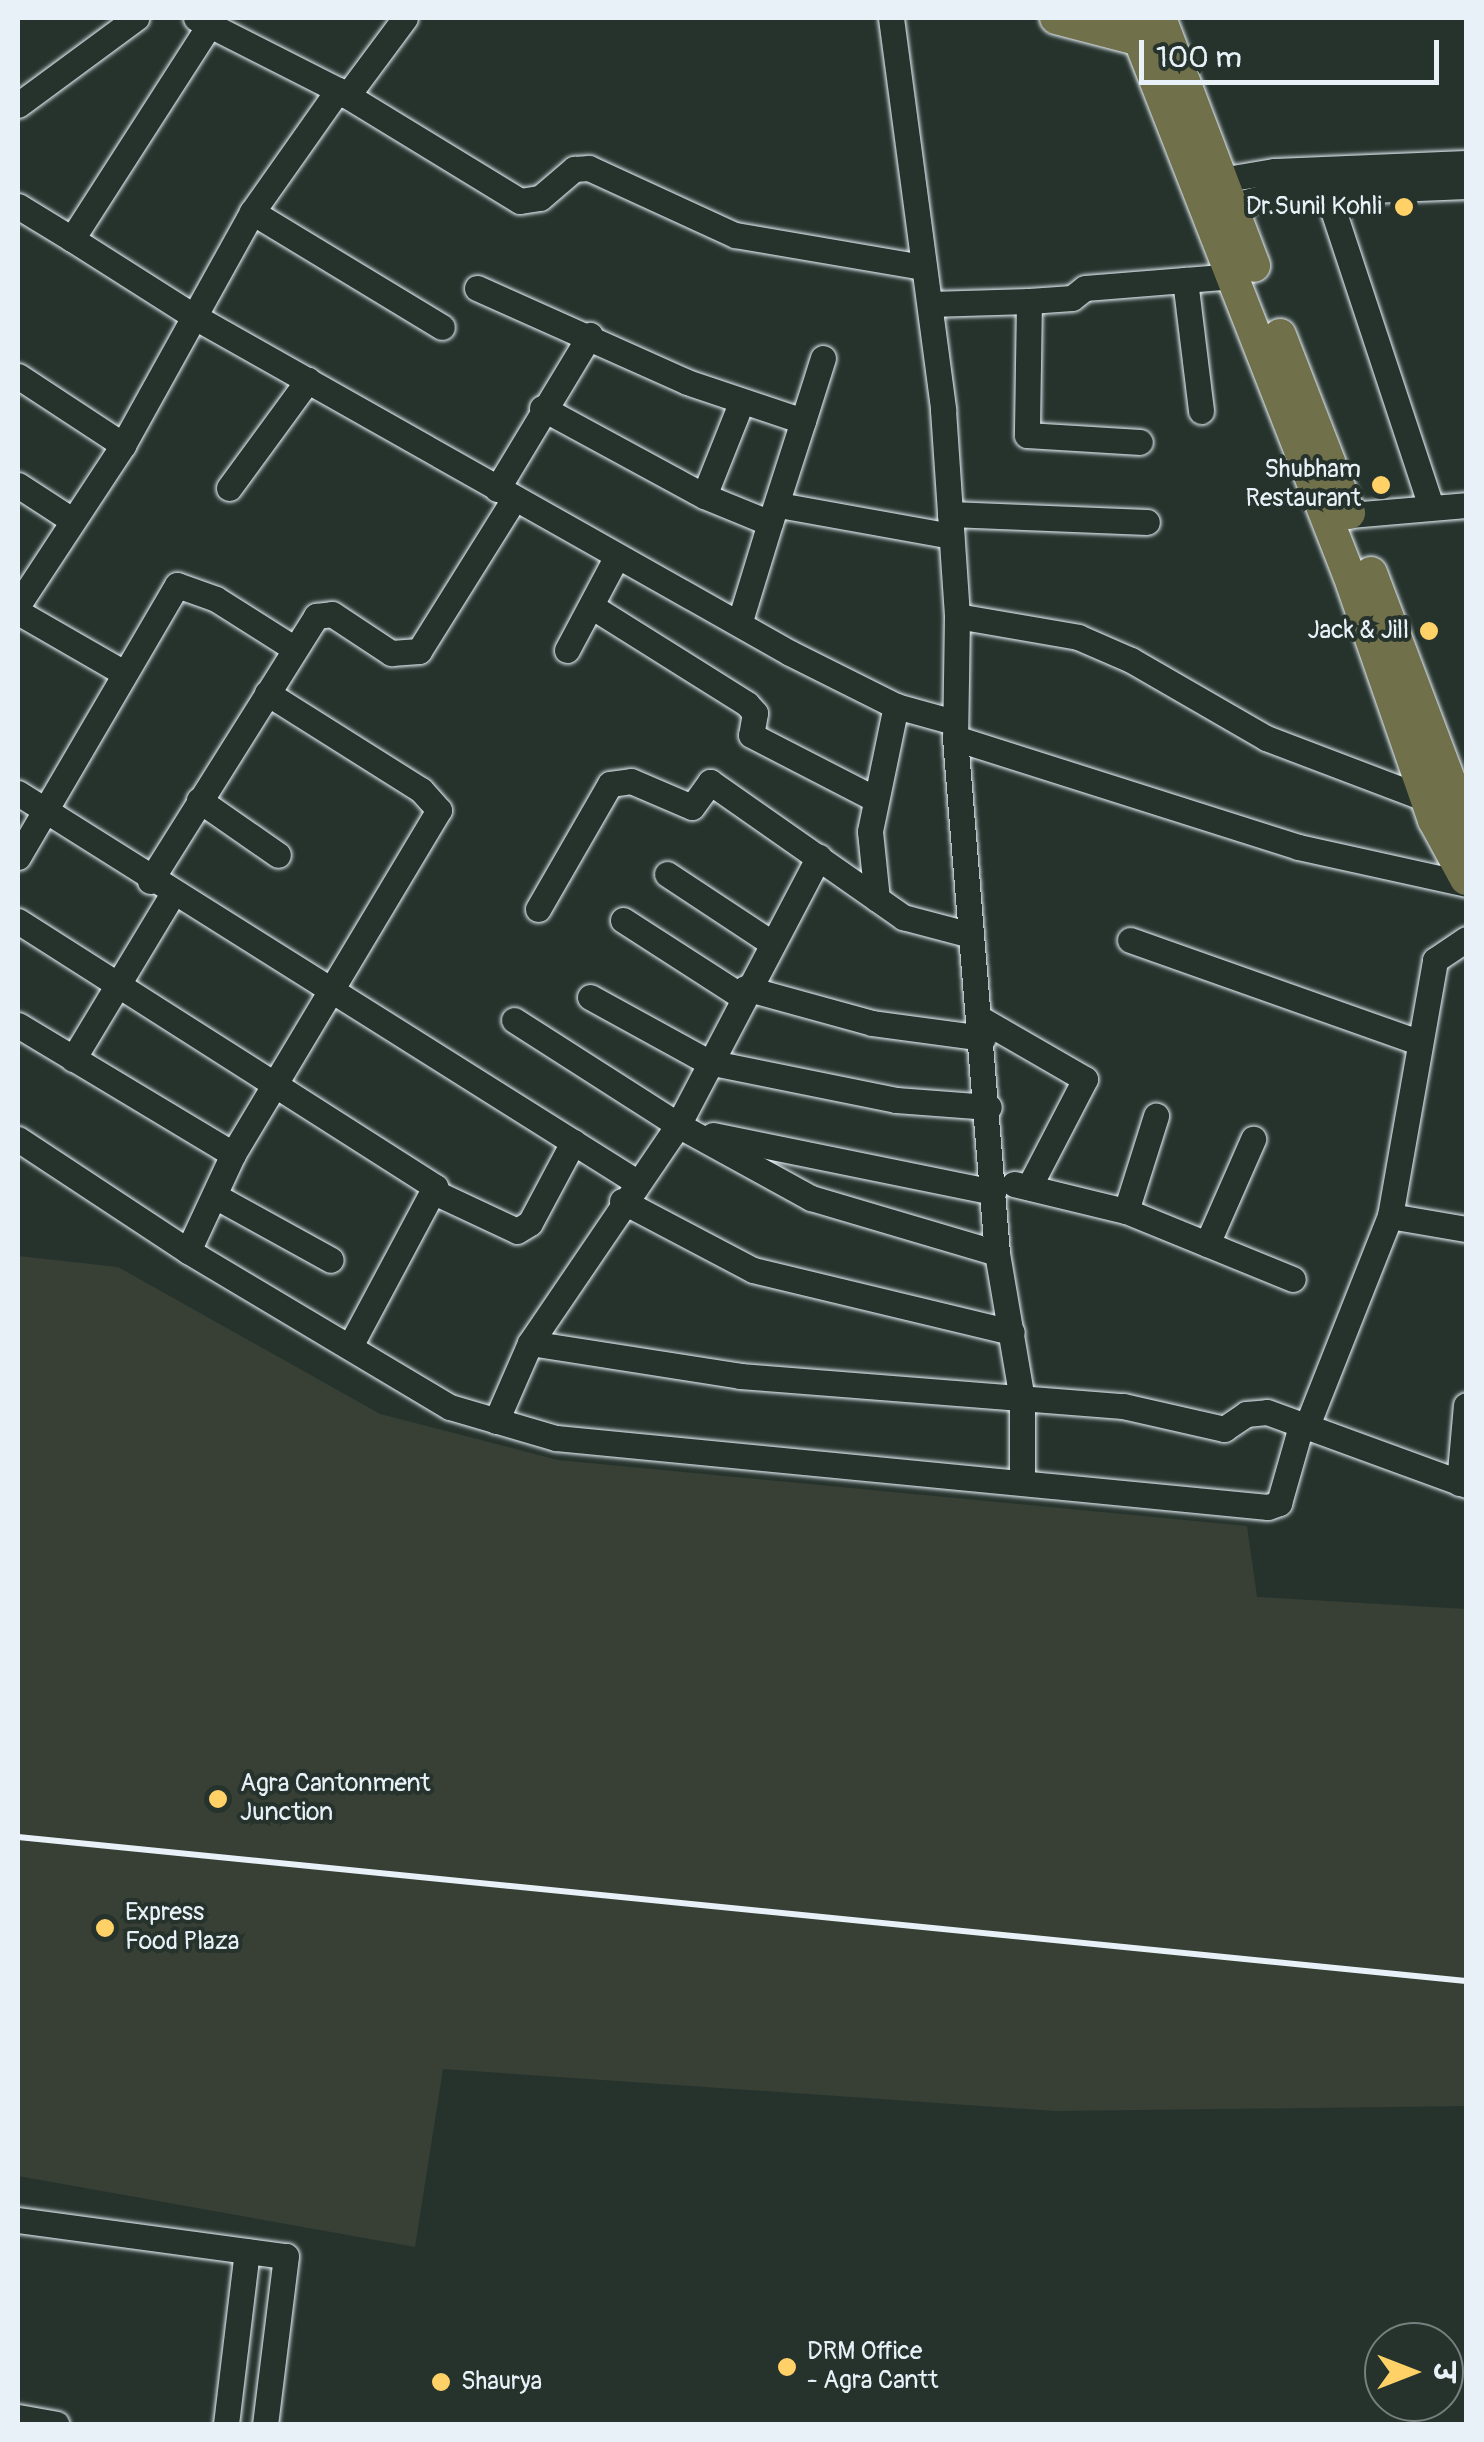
<!DOCTYPE html>
<meta charset="utf-8">
<style>
body{margin:0}
#map{position:relative;width:1484px;height:2442px;overflow:hidden;background:#26332d;font-family:Pangolin,"Playpen Sans Deva",sans-serif}
div>[style]{position:absolute}
[style*='--x']{left:calc(var(--x)*1px);top:calc(var(--y)*1px);width:calc(var(--w)*1px);rotate:calc(var(--a)*1deg)}
.built>*{inset:0;background:#384036}
.roads{filter:drop-shadow(0 0 2px #e8f1f8) drop-shadow(0 0 2px #e8f1f8)}
.minor>*{height:25px;margin:-12.5px;padding:0 12.5px;transform-origin:12.5px;border-radius:12.5px;background:#26332d}
.major>*{height:32px;margin:-16px;padding:0 16px;transform-origin:16px;border-radius:16px;background:#70704a}
.rail>*{height:6px;margin:-3px;padding:0 3px;transform-origin:3px;border-radius:3px;background:#e8f1f8}
.dots>*{width:28px;height:28px;translate:-50% -50%;box-sizing:border-box;border:5px solid #26332d;border-radius:50%}
span{translate:-50% -50%;white-space:nowrap;text-align:center;line-height:1.15;-webkit-text-stroke:8px #26332d;paint-order:stroke}
.poi-label{font-size:25px;color:#e8f1f8}
.right{translate:-100% -50%;text-align:right}
.left{translate:0 -50%;text-align:left}
.frame{position:absolute;inset:0;border:20px solid #e8f1f8;pointer-events:none}
.north{position:absolute;left:1364px;top:2322px;width:100px;height:100px;box-sizing:border-box;background:#26332d;border:2px solid #747f7e;border-radius:50%;rotate:90deg;font-size:28px;font-weight:700;line-height:40px;text-align:center;color:#e8f1f8}
.north::after{content:'';display:block;margin:auto;width:35px;height:45px;background:#ffd166;clip-path:polygon(50% 0,100% 100%,50% 72%,0 100%)}
.scale{position:absolute;left:1139px;top:40px;width:300px;height:45px;box-sizing:border-box;border:5px solid #e8f1f8;border-top:0;padding-left:12px;font-size:30px;line-height:35px;white-space:nowrap;color:#e8f1f8;-webkit-text-stroke:8px #26332d;paint-order:stroke}
</style>
<div id="map">
<div class="built">
<div style="clip-path:polygon(18px 1256px,118px 1267px,380px 1414px,558px 1460px,1247px 1526px,1257px 1597px,1466px 1609px,1466px 2106px,1056px 2111px,443px 2069px,415px 2247px,18px 2176px)"></div>
</div>
<div class="roads">
<div class="minor">
<div style="--x:196;--y:18;--w:159;--a:26.9"></div>
<div style="--x:338;--y:90;--w:213;--a:31.4"></div>
<div style="--x:520;--y:201;--w:20;--a:-9"></div>
<div style="--x:540;--y:198;--w:45;--a:-40.5"></div>
<div style="--x:574;--y:169;--w:15;--a:-4"></div>
<div style="--x:589;--y:168;--w:161;--a:24.7"></div>
<div style="--x:735;--y:235;--w:191;--a:9.7"></div>
<div style="--x:891;--y:18;--w:395;--a:82.4"></div>
<div style="--x:943;--y:410;--w:206;--a:86.1"></div>
<div style="--x:957;--y:616;--w:122;--a:90.9"></div>
<div style="--x:955;--y:738;--w:517;--a:85.34"></div>
<div style="--x:997;--y:1253;--w:148;--a:80.3"></div>
<div style="--x:1022;--y:1399;--w:83;--a:90"></div>
<div style="--x:208;--y:27;--w:252;--a:122.7"></div>
<div style="--x:72;--y:239;--w:146;--a:32.4"></div>
<div style="--x:195;--y:317;--w:683;--a:29.45"></div>
<div style="--x:790;--y:653;--w:119;--a:26.6"></div>
<div style="--x:896;--y:706;--w:60;--a:15.4"></div>
<div style="--x:347;--y:96;--w:97;--a:-53.4"></div>
<div style="--x:18;--y:105;--w:147;--a:-36.4"></div>
<div style="--x:1203;--y:183;--w:73;--a:-9.5"></div>
<div style="--x:1275;--y:171;--w:191;--a:-2.4"></div>
<div style="--x:1327;--y:192;--w:332;--a:71.7"></div>
<div style="--x:18;--y:206;--w:63;--a:31.4"></div>
<div style="--x:1214;--y:210;--w:65;--a:-14.3"></div>
<div style="--x:1277;--y:194;--w:189;--a:-2.4"></div>
<div style="--x:252;--y:212;--w:222;--a:31.2"></div>
<div style="--x:1185;--y:280;--w:132;--a:83"></div>
<div style="--x:477;--y:288;--w:230;--a:24.1"></div>
<div style="--x:687;--y:382;--w:122;--a:18.6"></div>
<div style="--x:803;--y:421;--w:66;--a:-72.4"></div>
<div style="--x:1029;--y:301;--w:43;--a:-4"></div>
<div style="--x:1072;--y:298;--w:16;--a:-38"></div>
<div style="--x:1085;--y:288;--w:150;--a:-4.6"></div>
<div style="--x:930;--y:304;--w:99;--a:-1.7"></div>
<div style="--x:1029;--y:301;--w:134;--a:90.9"></div>
<div style="--x:1027;--y:435;--w:113;--a:3.5"></div>
<div style="--x:18;--y:376;--w:126;--a:33.3"></div>
<div style="--x:741;--y:403;--w:100;--a:111.7"></div>
<div style="--x:704;--y:496;--w:71;--a:22.2"></div>
<div style="--x:770;--y:523;--w:107;--a:-72.1"></div>
<div style="--x:542;--y:408;--w:184;--a:28.5"></div>
<div style="--x:18;--y:485;--w:61;--a:32.9"></div>
<div style="--x:229;--y:488;--w:134;--a:-53.8"></div>
<div style="--x:497;--y:489;--w:180;--a:-58.9"></div>
<div style="--x:779;--y:505;--w:175;--a:10.2"></div>
<div style="--x:950;--y:514;--w:197;--a:2.3"></div>
<div style="--x:1350;--y:515;--w:116;--a:-4.9"></div>
<div style="--x:18;--y:605;--w:191;--a:-56.7"></div>
<div style="--x:123;--y:445;--w:266;--a:-61"></div>
<div style="--x:252;--y:212;--w:149;--a:-54.8"></div>
<div style="--x:591;--y:606;--w:184;--a:32.1"></div>
<div style="--x:747;--y:704;--w:12;--a:48"></div>
<div style="--x:755;--y:713;--w:22;--a:100"></div>
<div style="--x:751;--y:735;--w:140;--a:27.3"></div>
<div style="--x:18;--y:612;--w:122;--a:29.9"></div>
<div style="--x:957;--y:616;--w:123;--a:9.8"></div>
<div style="--x:1078;--y:637;--w:58;--a:23.5"></div>
<div style="--x:1131;--y:660;--w:156;--a:30"></div>
<div style="--x:1266;--y:738;--w:172;--a:20.8"></div>
<div style="--x:740;--y:621;--w:102;--a:-73"></div>
<div style="--x:567;--y:650;--w:106;--a:-62"></div>
<div style="--x:955;--y:738;--w:360;--a:17.6"></div>
<div style="--x:1298;--y:847;--w:172;--a:12.4"></div>
<div style="--x:18;--y:793;--w:729;--a:32.16"></div>
<div style="--x:199;--y:800;--w:96;--a:34.8"></div>
<div style="--x:18;--y:857;--w:315;--a:-59.7"></div>
<div style="--x:177;--y:585;--w:41;--a:19.7"></div>
<div style="--x:216;--y:599;--w:93;--a:32.3"></div>
<div style="--x:667;--y:874;--w:123;--a:33.4"></div>
<div style="--x:150;--y:881;--w:313;--a:-57.9"></div>
<div style="--x:316;--y:616;--w:16;--a:-7"></div>
<div style="--x:332;--y:614;--w:71;--a:33.5"></div>
<div style="--x:391;--y:653;--w:28;--a:-4"></div>
<div style="--x:419;--y:651;--w:179;--a:-58"></div>
<div style="--x:877;--y:899;--w:68;--a:-95.9"></div>
<div style="--x:870;--y:831;--w:128;--a:-78.3"></div>
<div style="--x:538;--y:909;--w:144;--a:-60.1"></div>
<div style="--x:610;--y:784;--w:21;--a:-8"></div>
<div style="--x:631;--y:781;--w:66;--a:23.1"></div>
<div style="--x:692;--y:807;--w:31;--a:-54"></div>
<div style="--x:710;--y:782;--w:236;--a:35"></div>
<div style="--x:903;--y:917;--w:70;--a:14.8"></div>
<div style="--x:623;--y:920;--w:140;--a:32.8"></div>
<div style="--x:18;--y:921;--w:495;--a:32.5"></div>
<div style="--x:435;--y:1187;--w:178;--a:118.1"></div>
<div style="--x:1130;--y:940;--w:303;--a:19.5"></div>
<div style="--x:745;--y:988;--w:132;--a:15.4"></div>
<div style="--x:872;--y:1023;--w:112;--a:7.7"></div>
<div style="--x:590;--y:997;--w:135;--a:28.8"></div>
<div style="--x:708;--y:1062;--w:192;--a:11.4"></div>
<div style="--x:896;--y:1100;--w:93;--a:4.3"></div>
<div style="--x:981;--y:1019;--w:120;--a:30"></div>
<div style="--x:1085;--y:1079;--w:122;--a:117.4"></div>
<div style="--x:514;--y:1020;--w:195;--a:32.6"></div>
<div style="--x:678;--y:1125;--w:152;--a:28.8"></div>
<div style="--x:811;--y:1198;--w:194;--a:16.5"></div>
<div style="--x:18;--y:1025;--w:251;--a:31"></div>
<div style="--x:73;--y:1059;--w:192;--a:-58.9"></div>
<div style="--x:713;--y:1135;--w:286;--a:11.5"></div>
<div style="--x:18;--y:1139;--w:204;--a:33.4"></div>
<div style="--x:188;--y:1251;--w:305;--a:30.8"></div>
<div style="--x:450;--y:1407;--w:110;--a:16.3"></div>
<div style="--x:556;--y:1438;--w:715;--a:5.54"></div>
<div style="--x:1268;--y:1507;--w:12;--a:-20"></div>
<div style="--x:1279;--y:1503;--w:80;--a:-74.1"></div>
<div style="--x:1014;--y:1184;--w:115;--a:13.6"></div>
<div style="--x:1126;--y:1211;--w:100;--a:-72.5"></div>
<div style="--x:436;--y:1193;--w:89;--a:25.1"></div>
<div style="--x:517;--y:1231;--w:15;--a:-32"></div>
<div style="--x:530;--y:1223;--w:92;--a:-62"></div>
<div style="--x:215;--y:1196;--w:132;--a:28.9"></div>
<div style="--x:622;--y:1201;--w:148;--a:27.8"></div>
<div style="--x:753;--y:1270;--w:266;--a:13.5"></div>
<div style="--x:1126;--y:1211;--w:180;--a:22.2"></div>
<div style="--x:1390;--y:1216;--w:260;--a:-80"></div>
<div style="--x:1435;--y:960;--w:37;--a:-34"></div>
<div style="--x:1207;--y:1244;--w:115;--a:-66.3"></div>
<div style="--x:188;--y:1251;--w:107;--a:-65.1"></div>
<div style="--x:233;--y:1154;--w:401;--a:-59.1"></div>
<div style="--x:439;--y:810;--w:27;--a:-132"></div>
<div style="--x:421;--y:790;--w:182;--a:-147.8"></div>
<div style="--x:530;--y:1343;--w:213;--a:8.9"></div>
<div style="--x:740;--y:1376;--w:384;--a:4.5"></div>
<div style="--x:1123;--y:1406;--w:104;--a:12.8"></div>
<div style="--x:1224;--y:1429;--w:27;--a:-34"></div>
<div style="--x:1246;--y:1414;--w:21;--a:-5"></div>
<div style="--x:1267;--y:1412;--w:212;--a:20.1"></div>
<div style="--x:496;--y:1421;--w:85;--a:-66.4"></div>
<div style="--x:530;--y:1343;--w:263;--a:-55.8"></div>
<div style="--x:678;--y:1125;--w:303;--a:-62.3"></div>
<div style="--x:1306;--y:1428;--w:228;--a:-68.4"></div>
<div style="--x:1390;--y:1216;--w:77;--a:9.7"></div>
<div style="--x:1459;--y:1483;--w:78;--a:-84.9"></div>
<div style="--x:18;--y:2220;--w:270;--a:7.7"></div>
<div style="--x:286;--y:2256;--w:169;--a:97.1"></div>
<div style="--x:18;--y:2417;--w:39;--a:10"></div>
<div style="--x:226;--y:2424;--w:174;--a:-83.1"></div>
</div>
<div class="major">
<div style="--x:1056;--y:18;--w:99;--a:14.6"></div>
<div style="--x:1131;--y:18;--w:598;--a:68.63"></div>
<div style="--x:1349;--y:575;--w:259;--a:70.9"></div>
<div style="--x:1434;--y:820;--w:67;--a:61.5"></div>
<div style="--x:1160;--y:18;--w:265;--a:69.2"></div>
<div style="--x:1280;--y:335;--w:191;--a:68.8"></div>
<div style="--x:1371;--y:573;--w:246;--a:69.3"></div>
<div style="--x:1458;--y:803;--w:51;--a:90"></div>
</div>
</div>
<div class="rail">
<div style="--x:18;--y:1837;--w:1455;--a:5.68"></div>
</div>
<div class="dots">
<div style="left:1404px;top:207px;background:#ffd166"></div>
<div style="left:1381px;top:485px;background:#ffd166"></div>
<div style="left:1429px;top:631px;background:#ffd166"></div>
<div style="left:218px;top:1799px;background:#ffd166"></div>
<div style="left:105px;top:1928px;background:#ffd166"></div>
<div style="left:787px;top:2367px;background:#ffd166"></div>
<div style="left:441px;top:2382px;background:#ffd166"></div>
</div>
<div class="poi-label">
<span class="right" style="left:1382px;top:207px">Dr.Sunil Kohli</span>
<span class="right" style="left:1361px;top:485px">Shubham<br>Restaurant</span>
<span class="right" style="left:1409px;top:631px">Jack &amp; Jill</span>
<span class="left" style="left:240px;top:1799px">Agra Cantonment<br>Junction</span>
<span class="left" style="left:125px;top:1928px">Express<br>Food Plaza</span>
<span class="left" style="left:807px;top:2367px">DRM Office<br>- Agra Cantt</span>
<span class="left" style="left:461px;top:2382px">Shaurya</span>
</div>
<div class="frame"></div>
<div class="north">उ</div>
<div class="scale">100 m</div>
</div>
